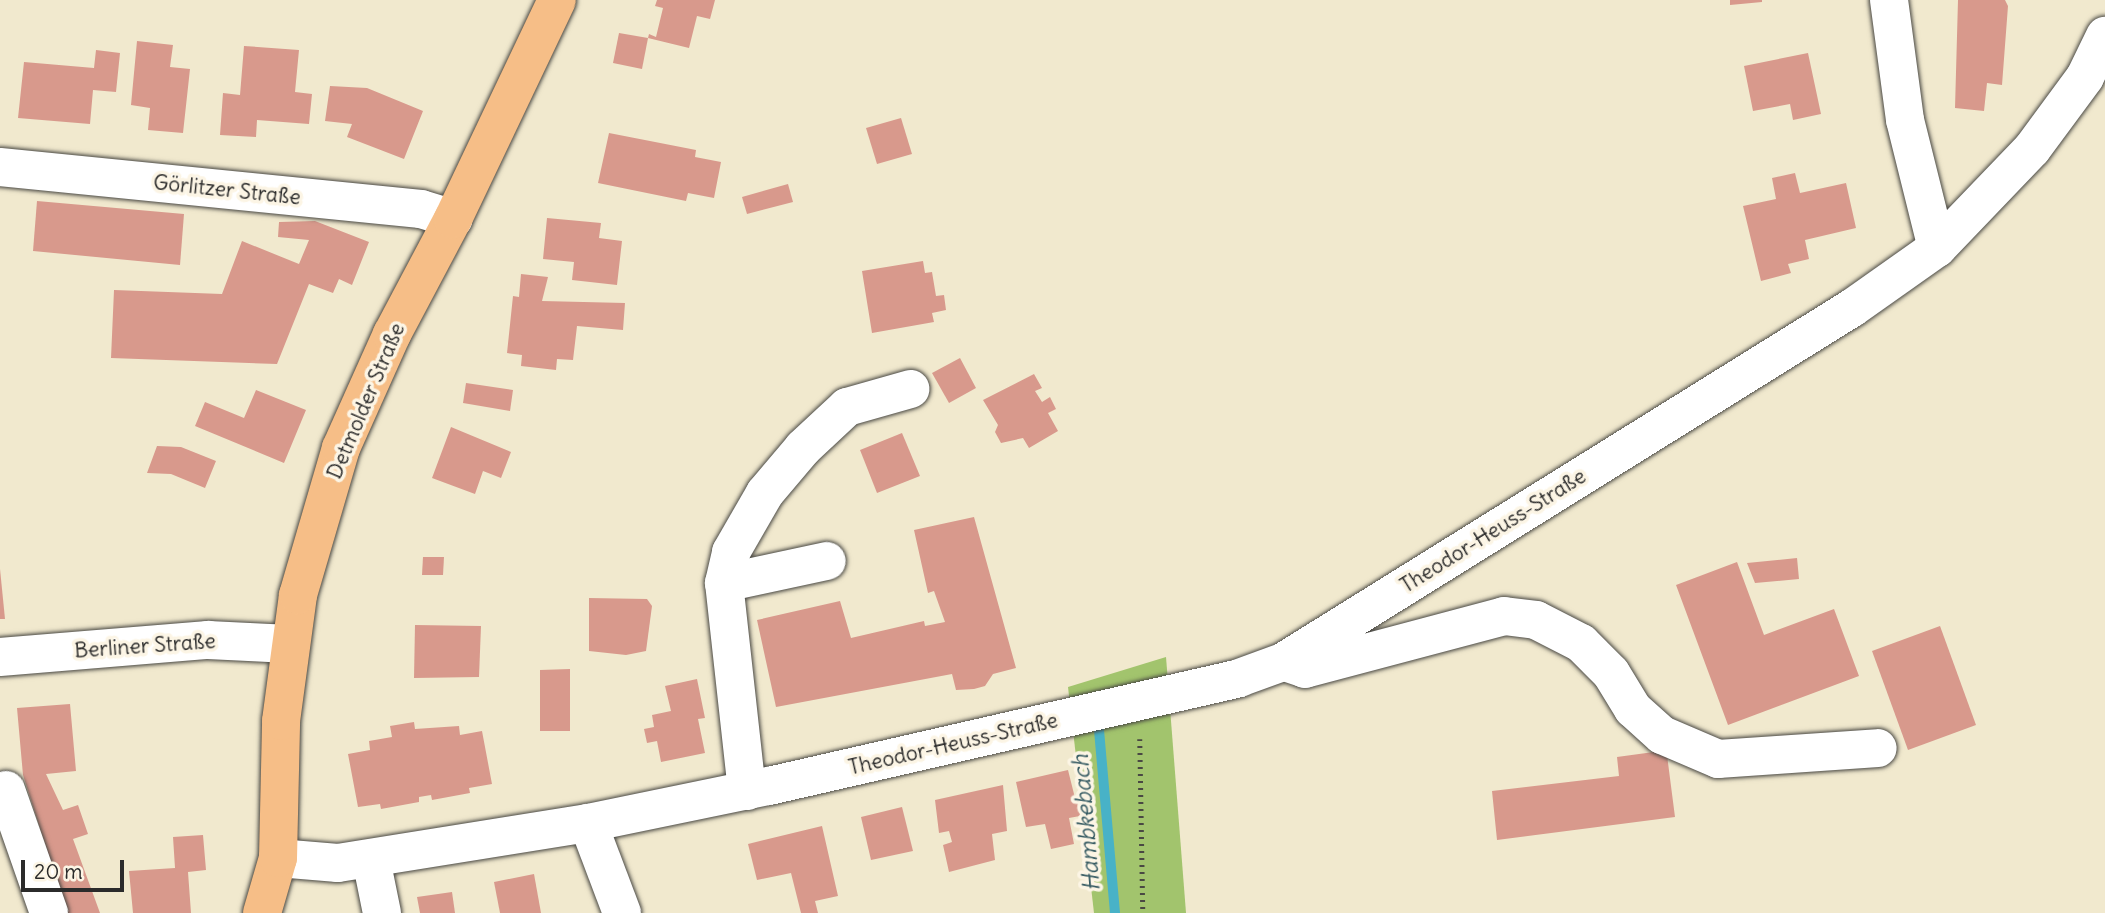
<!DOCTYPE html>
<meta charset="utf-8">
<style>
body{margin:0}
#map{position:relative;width:2105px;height:913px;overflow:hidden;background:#f1e9ce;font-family:Delius,sans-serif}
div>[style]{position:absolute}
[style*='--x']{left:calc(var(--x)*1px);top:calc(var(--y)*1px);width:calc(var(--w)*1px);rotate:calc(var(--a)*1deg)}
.green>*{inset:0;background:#a2c46d}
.stream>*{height:10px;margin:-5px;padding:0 5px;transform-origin:5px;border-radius:5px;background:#48b2c7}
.building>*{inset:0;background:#d8998c}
.path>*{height:4.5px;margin-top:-2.25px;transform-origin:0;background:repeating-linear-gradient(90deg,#494843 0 2px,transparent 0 7px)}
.roads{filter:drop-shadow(0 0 2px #494843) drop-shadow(0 0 2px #494843)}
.minor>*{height:38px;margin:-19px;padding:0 19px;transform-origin:19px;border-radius:19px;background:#fff}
.major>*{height:38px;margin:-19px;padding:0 19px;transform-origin:19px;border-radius:19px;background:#f6be87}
span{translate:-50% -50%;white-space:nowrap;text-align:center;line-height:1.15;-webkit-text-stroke:7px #fcf5e5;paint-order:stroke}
.street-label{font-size:21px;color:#2b2b2b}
.water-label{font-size:23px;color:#355a62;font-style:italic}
.scale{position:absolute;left:21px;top:860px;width:103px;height:32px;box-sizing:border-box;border:4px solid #2b2b2b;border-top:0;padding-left:9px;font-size:21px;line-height:24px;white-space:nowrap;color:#2b2b2b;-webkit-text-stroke:5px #fcf5e5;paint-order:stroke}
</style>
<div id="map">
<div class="green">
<div style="clip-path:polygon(1166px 657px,1186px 913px,1094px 913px,1068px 687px)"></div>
</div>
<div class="stream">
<div style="--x:1099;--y:730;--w:184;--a:85"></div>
</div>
<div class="building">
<div style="clip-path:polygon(657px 0,715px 0,710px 19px,697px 16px,689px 48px,648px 38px,649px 34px,656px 37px,663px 8px,655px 6px)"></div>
<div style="clip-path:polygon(1730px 0,1762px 0,1762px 2px,1730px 5px)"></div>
<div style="clip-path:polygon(1958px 0,2005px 0,2008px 6px,2002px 85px,1987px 83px,1984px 111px,1955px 108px)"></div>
<div style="clip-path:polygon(619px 33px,648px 38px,642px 69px,613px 63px)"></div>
<div style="clip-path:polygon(137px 41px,173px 45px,170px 67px,190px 69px,183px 133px,148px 130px,150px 108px,131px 105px)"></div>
<div style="clip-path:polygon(244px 46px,299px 50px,295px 92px,312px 94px,309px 124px,257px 120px,256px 137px,220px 135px,223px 93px,240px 95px)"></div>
<div style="clip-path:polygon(96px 50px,120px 53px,116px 92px,93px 90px,90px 124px,18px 118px,24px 62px,94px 68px)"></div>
<div style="clip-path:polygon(1808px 53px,1821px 114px,1793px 120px,1790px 104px,1753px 111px,1744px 66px)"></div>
<div style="clip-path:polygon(330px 86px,367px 88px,423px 111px,404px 159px,347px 137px,352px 124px,325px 121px)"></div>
<div style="clip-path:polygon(901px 118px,912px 154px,877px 164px,866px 128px)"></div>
<div style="clip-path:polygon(609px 133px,696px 150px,695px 157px,721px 162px,714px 198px,688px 193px,686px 201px,598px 183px)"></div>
<div style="clip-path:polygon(1795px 173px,1800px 193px,1846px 183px,1856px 228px,1805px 240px,1809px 259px,1788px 264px,1791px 273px,1761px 281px,1743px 206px,1776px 199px,1772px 178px)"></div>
<div style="clip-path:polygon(788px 184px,793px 202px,747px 214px,742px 197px)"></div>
<div style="clip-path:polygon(37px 201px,184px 214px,180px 265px,33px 251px)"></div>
<div style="clip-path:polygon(547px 218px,601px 223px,599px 238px,622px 241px,617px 285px,572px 280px,574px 262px,543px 259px)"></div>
<div style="clip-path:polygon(315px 221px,369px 242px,352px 285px,339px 279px,333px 293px,309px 284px,277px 364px,111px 358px,114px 290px,222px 294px,242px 241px,299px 264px,309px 240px,278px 237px,279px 222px)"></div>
<div style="clip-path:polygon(923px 261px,925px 273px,932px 272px,936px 296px,944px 295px,946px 310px,932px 313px,934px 322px,872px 333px,862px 271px)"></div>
<div style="clip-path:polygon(521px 274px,548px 277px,542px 301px,625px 303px,623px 330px,577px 326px,573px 360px,557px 359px,556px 370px,521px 366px,522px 355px,507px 353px,513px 296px,519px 297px)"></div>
<div style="clip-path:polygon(960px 358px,976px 388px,949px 403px,932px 373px)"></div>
<div style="clip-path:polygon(1034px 374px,1042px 388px,1035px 391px,1042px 402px,1050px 397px,1056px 409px,1048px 413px,1058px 431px,1029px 448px,1023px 438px,1001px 443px,995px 432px,998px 425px,983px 400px)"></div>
<div style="clip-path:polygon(466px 383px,513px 390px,510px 411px,463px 403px)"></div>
<div style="clip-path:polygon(256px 390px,306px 410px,284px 463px,195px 426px,205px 402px,244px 418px)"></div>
<div style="clip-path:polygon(451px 427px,511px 452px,501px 478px,483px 471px,475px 494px,432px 478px)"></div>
<div style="clip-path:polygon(902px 433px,920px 476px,877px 493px,860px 450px)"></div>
<div style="clip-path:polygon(157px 446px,181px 447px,216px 461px,205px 488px,171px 474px,147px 473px)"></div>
<div style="clip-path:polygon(974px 517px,1016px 668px,993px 674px,985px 686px,974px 689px,956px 690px,952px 674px,776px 707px,757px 620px,840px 601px,851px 638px,924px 621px,925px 626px,945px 622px,934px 591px,928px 593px,914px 530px)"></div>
<div style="clip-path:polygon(423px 557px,444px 557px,443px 575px,422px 575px)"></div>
<div style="clip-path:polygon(1797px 558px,1799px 579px,1755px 583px,1747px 563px)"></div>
<div style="clip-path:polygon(1737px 562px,1764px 635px,1834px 609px,1859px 676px,1728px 725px,1676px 585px)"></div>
<div style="clip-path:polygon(0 569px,5px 619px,0 619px)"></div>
<div style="clip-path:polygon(589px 598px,647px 599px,652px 606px,646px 651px,626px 655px,589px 651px)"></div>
<div style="clip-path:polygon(415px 625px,481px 626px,479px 677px,414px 678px)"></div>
<div style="clip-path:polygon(1940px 626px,1976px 725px,1908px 750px,1872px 651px)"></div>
<div style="clip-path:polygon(570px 669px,570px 731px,540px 731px,540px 670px)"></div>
<div style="clip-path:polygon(697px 679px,705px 718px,698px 719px,705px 753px,661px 762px,657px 741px,647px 743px,644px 729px,654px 727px,652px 715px,671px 711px,665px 686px)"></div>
<div style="clip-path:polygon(70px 704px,76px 771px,46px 774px,63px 810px,78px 805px,88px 834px,73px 839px,100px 913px,67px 913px,23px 775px,17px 708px)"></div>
<div style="clip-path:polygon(414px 722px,415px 729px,459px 726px,460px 735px,482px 731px,492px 784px,469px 788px,470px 793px,432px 800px,431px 795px,419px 797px,419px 802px,381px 809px,380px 804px,358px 807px,348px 754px,370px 750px,369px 741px,392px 737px,390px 726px)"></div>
<div style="clip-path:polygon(1661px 751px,1667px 755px,1675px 817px,1497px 840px,1492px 791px,1619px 776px,1617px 757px)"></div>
<div style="clip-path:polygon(1068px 770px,1075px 798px,1090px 796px,1091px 814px,1069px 818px,1074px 844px,1051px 849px,1045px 824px,1026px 827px,1016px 782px)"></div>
<div style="clip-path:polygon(1003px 785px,1007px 831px,992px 834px,995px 860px,949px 872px,943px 845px,952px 842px,949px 831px,939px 833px,935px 800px)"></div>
<div style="clip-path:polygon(902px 807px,913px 851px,871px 860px,861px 817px)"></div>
<div style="clip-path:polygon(822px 826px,838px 896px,815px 901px,818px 913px,801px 913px,791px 873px,757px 880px,748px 844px)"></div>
<div style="clip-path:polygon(203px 835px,206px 870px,188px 872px,191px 913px,133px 913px,129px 871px,175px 868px,173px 837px)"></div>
<div style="clip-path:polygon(534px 874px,541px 913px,500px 913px,494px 882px)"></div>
<div style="clip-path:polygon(452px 892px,455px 913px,420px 913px,417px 897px)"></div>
</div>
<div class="path">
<div style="--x:1140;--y:739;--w:174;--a:89"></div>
</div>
<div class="roads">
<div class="minor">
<div style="--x:1889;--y:0;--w:121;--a:82.4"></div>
<div style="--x:1905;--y:120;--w:132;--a:76"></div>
<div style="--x:0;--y:167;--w:423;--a:5.7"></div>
<div style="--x:421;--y:209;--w:34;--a:17"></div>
<div style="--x:724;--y:583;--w:105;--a:-12.1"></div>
<div style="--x:0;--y:657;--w:209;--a:-4.7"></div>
<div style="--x:208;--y:640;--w:82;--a:2.8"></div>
<div style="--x:1288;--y:663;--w:18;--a:19"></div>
<div style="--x:1305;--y:669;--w:206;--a:-14.9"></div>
<div style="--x:1504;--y:616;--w:32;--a:7"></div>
<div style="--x:1536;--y:620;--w:51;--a:27.1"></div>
<div style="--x:1581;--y:643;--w:42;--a:45"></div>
<div style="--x:1611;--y:673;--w:42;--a:58.6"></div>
<div style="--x:1633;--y:709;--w:39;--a:42"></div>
<div style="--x:1662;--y:735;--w:61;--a:23.2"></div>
<div style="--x:1718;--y:759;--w:160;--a:-3.9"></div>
<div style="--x:6;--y:790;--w:130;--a:70.7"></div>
<div style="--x:747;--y:791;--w:209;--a:-96.3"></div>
<div style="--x:724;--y:583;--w:32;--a:-77"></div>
<div style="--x:731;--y:552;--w:68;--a:-60"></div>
<div style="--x:765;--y:493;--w:59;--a:-49.8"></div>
<div style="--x:803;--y:448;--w:60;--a:-43"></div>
<div style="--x:847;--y:407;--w:66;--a:-15.9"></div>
<div style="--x:588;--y:823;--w:96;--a:69.3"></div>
<div style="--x:278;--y:858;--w:60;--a:4.8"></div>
<div style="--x:338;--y:863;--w:253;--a:-9.1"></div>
<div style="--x:588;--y:823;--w:185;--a:-11.6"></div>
<div style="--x:769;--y:786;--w:482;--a:-12.9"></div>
<div style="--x:1239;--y:678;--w:47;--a:-20"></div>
<div style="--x:1283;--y:662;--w:670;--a:-31.89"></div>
<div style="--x:1852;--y:308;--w:104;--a:-35.2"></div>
<div style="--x:1937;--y:248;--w:137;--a:-46.2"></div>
<div style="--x:2032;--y:149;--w:89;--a:-53.6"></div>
<div style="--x:2085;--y:77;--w:46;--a:-64"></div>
<div style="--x:371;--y:859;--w:55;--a:78.5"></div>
</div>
<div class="major">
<div style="--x:262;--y:913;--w:57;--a:-73.8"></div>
<div style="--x:278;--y:858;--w:137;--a:-88.7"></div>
<div style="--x:281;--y:721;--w:127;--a:-82.3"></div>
<div style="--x:298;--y:595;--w:153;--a:-73.7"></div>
<div style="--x:341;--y:448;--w:125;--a:-65.9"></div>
<div style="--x:392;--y:334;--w:130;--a:-62.1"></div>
<div style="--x:453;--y:219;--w:242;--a:-64.6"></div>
</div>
</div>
<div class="street-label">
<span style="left:227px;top:190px;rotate:6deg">Görlitzer Straße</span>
<span style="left:366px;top:401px;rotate:-67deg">Detmolder Straße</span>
<span style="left:1493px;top:531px;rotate:-32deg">Theodor-Heuss-Straße</span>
<span style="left:145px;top:646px;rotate:-4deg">Berliner Straße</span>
<span style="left:953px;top:744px;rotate:-13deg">Theodor-Heuss-Straße</span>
</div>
<div class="water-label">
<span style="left:1086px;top:823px;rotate:-95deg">Hambkebach</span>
</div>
<div class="scale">20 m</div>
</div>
